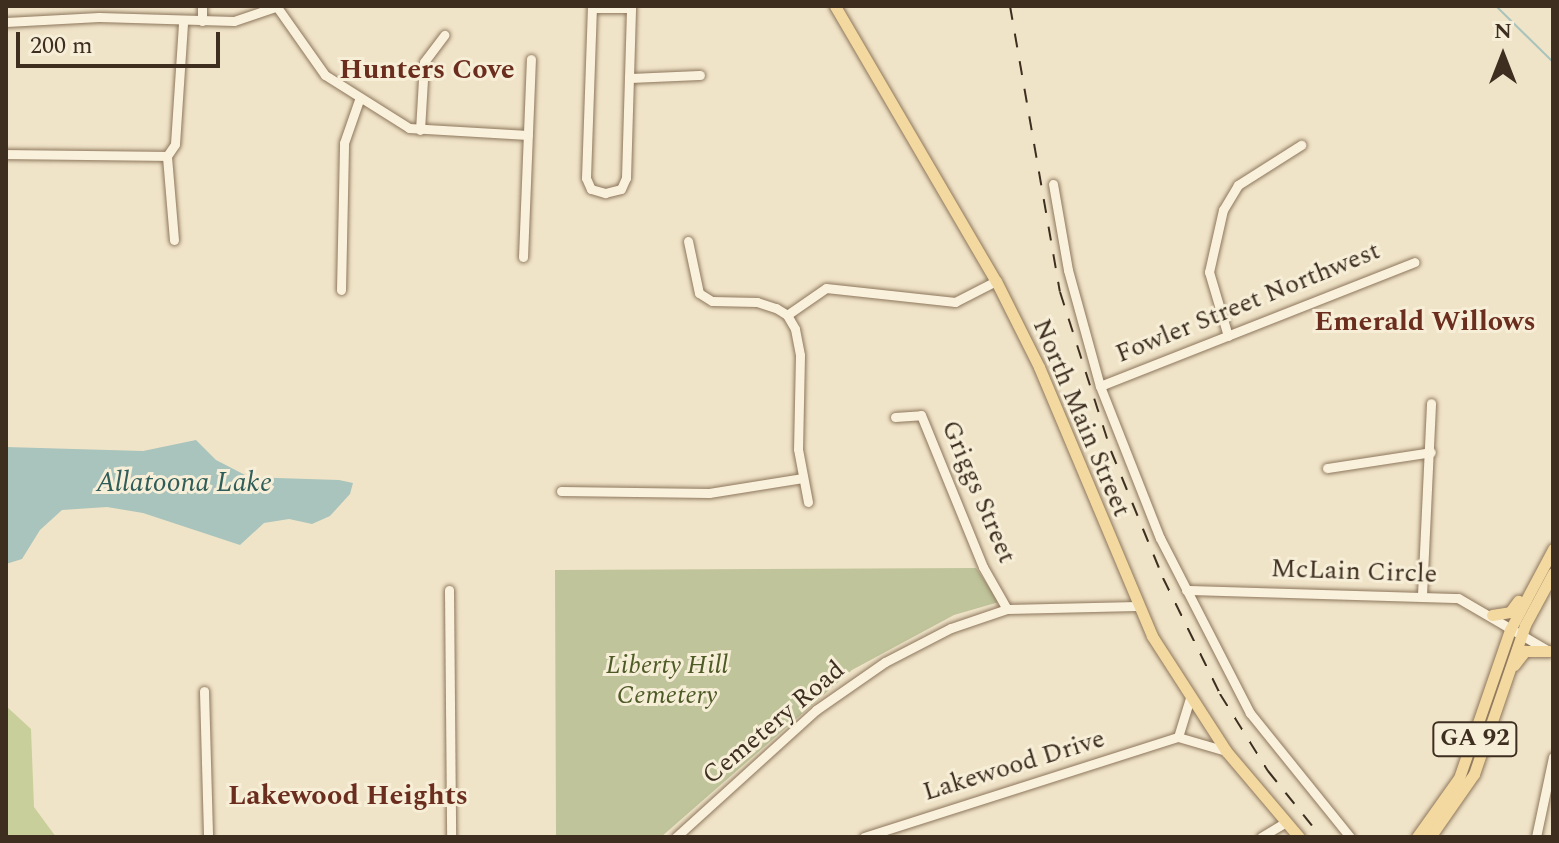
<!DOCTYPE html>
<style>
body{margin:0}
#map{position:relative;width:1559px;height:843px;overflow:hidden;background:#f0e4c8;font-family:Spectral,serif}
div>[style]{position:absolute}
[style*='--x']{left:calc(var(--x)*1px);top:calc(var(--y)*1px);width:calc(var(--w)*1px);rotate:calc(var(--a)*1deg)}
.green>*{inset:0;background:#c9cf9b}
.cemetery>*{inset:0;background:#bfc49a}
.water>*{inset:0;background:#a9c4bc}
.stream>*{height:2px;margin:-1px;padding:0 1px;transform-origin:1px;border-radius:1px;background:#a9c4bc}
.roads{filter:drop-shadow(0 0 2px #8d765c) drop-shadow(0 0 2px #8d765c)}
.minor>*{height:9px;margin:-4.5px;padding:0 4.5px;transform-origin:4.5px;border-radius:4.5px;background:#faf1dc}
.major>*{height:11px;margin:-5.5px;padding:0 5.5px;transform-origin:5.5px;border-radius:5.5px;background:#f3d9a0}
.rail>*{height:2px;margin-top:-1px;transform-origin:0;background:repeating-linear-gradient(90deg,#3d2e20 0 14px,transparent 0 28px)}
span{translate:-50% -50%;white-space:nowrap;text-align:center;line-height:1.15;-webkit-text-stroke:6px #f7eed8;paint-order:stroke}
.shield-label span{padding:2px 6px;background:#f7eed8;border:2px solid;border-radius:6px;-webkit-text-stroke-width:0}
.shield-label{font-size:24px;color:#3d2e20;font-weight:700}
.street-label{font-size:26px;color:#3d2e20}
.park-label{font-size:26px;color:#4d5a26;font-style:italic}
.neighbourhood-label{font-size:28px;color:#6b2e1e;font-weight:700}
.water-label{font-size:28px;color:#2f5d5a;font-style:italic}
.frame{position:absolute;inset:0;border:8px solid #3d2e20;pointer-events:none}
.north{position:absolute;left:1463px;top:16px;width:80px;height:80px;-webkit-text-stroke:6px #f7eed8;paint-order:stroke;rotate:0deg;font-size:22px;font-weight:700;line-height:32px;text-align:center;color:#3d2e20}
.north::after{content:'';display:block;margin:auto;width:28px;height:36px;background:#3d2e20;clip-path:polygon(50% 0,100% 100%,50% 72%,0 100%)}
.scale{position:absolute;left:16px;top:32px;width:204px;height:36px;box-sizing:border-box;border:4px solid #3d2e20;border-top:0;padding-left:10px;font-size:24px;line-height:28px;white-space:nowrap;color:#3d2e20;-webkit-text-stroke:6px #f7eed8;paint-order:stroke}
</style>
<div id="map">
<div class="green">
<div style="clip-path:polygon(6px 706px,31px 729px,34px 807px,56px 837px,6px 837px)"></div>
</div>
<div class="cemetery">
<div style="clip-path:polygon(976px 568px,999px 602px,954px 615px,852px 670px,661px 837px,556px 837px,555px 570px)"></div>
</div>
<div class="water">
<div style="clip-path:polygon(196px 440px,216px 460px,249px 477px,339px 480px,353px 483px,350px 494px,330px 516px,312px 524px,289px 519px,264px 523px,240px 545px,143px 513px,107px 507px,62px 510px,40px 530px,22px 559px,6px 564px,6px 447px,143px 451px)"></div>
</div>
<div class="stream">
<div style="--x:1496;--y:6;--w:80;--a:44.5"></div>
</div>
<div class="roads">
<div class="minor">
<div style="--x:202;--y:6;--w:15;--a:90"></div>
<div style="--x:592;--y:6;--w:172;--a:92"></div>
<div style="--x:586;--y:178;--w:12;--a:66"></div>
<div style="--x:591;--y:189;--w:15;--a:16"></div>
<div style="--x:605;--y:193;--w:16;--a:-14"></div>
<div style="--x:621;--y:189;--w:12;--a:-66"></div>
<div style="--x:626;--y:178;--w:172;--a:-88.3"></div>
<div style="--x:277;--y:7;--w:83;--a:54.8"></div>
<div style="--x:325;--y:75;--w:99;--a:32.2"></div>
<div style="--x:409;--y:128;--w:119;--a:3.4"></div>
<div style="--x:592;--y:8;--w:39;--a:0"></div>
<div style="--x:6;--y:22;--w:93;--a:-3.1"></div>
<div style="--x:99;--y:17;--w:135;--a:1.7"></div>
<div style="--x:234;--y:21;--w:46;--a:-18.8"></div>
<div style="--x:629;--y:78;--w:71;--a:-2.4"></div>
<div style="--x:420;--y:130;--w:68;--a:-86.6"></div>
<div style="--x:424;--y:62;--w:34;--a:-53"></div>
<div style="--x:6;--y:154;--w:161;--a:0.7"></div>
<div style="--x:1053;--y:184;--w:87;--a:80.1"></div>
<div style="--x:1068;--y:270;--w:120;--a:74.6"></div>
<div style="--x:1100;--y:386;--w:163;--a:68.5"></div>
<div style="--x:1160;--y:538;--w:197;--a:62.8"></div>
<div style="--x:1250;--y:713;--w:159;--a:51.1"></div>
<div style="--x:174;--y:240;--w:84;--a:-94.8"></div>
<div style="--x:167;--y:156;--w:14;--a:-56"></div>
<div style="--x:175;--y:144;--w:121;--a:-86.2"></div>
<div style="--x:688;--y:241;--w:53;--a:78.1"></div>
<div style="--x:699;--y:293;--w:15;--a:32"></div>
<div style="--x:712;--y:301;--w:45;--a:1.3"></div>
<div style="--x:757;--y:302;--w:20;--a:18"></div>
<div style="--x:776;--y:308;--w:13;--a:32"></div>
<div style="--x:787;--y:315;--w:16;--a:60"></div>
<div style="--x:795;--y:329;--w:26;--a:79"></div>
<div style="--x:800;--y:355;--w:94;--a:91.2"></div>
<div style="--x:798;--y:449;--w:54;--a:79.3"></div>
<div style="--x:523;--y:257;--w:198;--a:-87.7"></div>
<div style="--x:341;--y:290;--w:147;--a:-88.8"></div>
<div style="--x:344;--y:143;--w:46;--a:-70.8"></div>
<div style="--x:787;--y:315;--w:47;--a:-34.7"></div>
<div style="--x:826;--y:288;--w:130;--a:6.2"></div>
<div style="--x:955;--y:302;--w:46;--a:-27.1"></div>
<div style="--x:1228;--y:336;--w:67;--a:-106.5"></div>
<div style="--x:1209;--y:272;--w:64;--a:-77.3"></div>
<div style="--x:1223;--y:210;--w:29;--a:-59"></div>
<div style="--x:1238;--y:185;--w:75;--a:-32.4"></div>
<div style="--x:1100;--y:386;--w:338;--a:-21.5"></div>
<div style="--x:895;--y:417;--w:26;--a:-4"></div>
<div style="--x:921;--y:415;--w:164;--a:67.8"></div>
<div style="--x:983;--y:567;--w:48;--a:60.3"></div>
<div style="--x:1327;--y:468;--w:105;--a:-8.7"></div>
<div style="--x:561;--y:491;--w:148;--a:0.8"></div>
<div style="--x:709;--y:493;--w:95;--a:-9.1"></div>
<div style="--x:449;--y:590;--w:247;--a:89.5"></div>
<div style="--x:1186;--y:590;--w:272;--a:1.7"></div>
<div style="--x:1458;--y:598;--w:103;--a:30.3"></div>
<div style="--x:1422;--y:595;--w:192;--a:-87.3"></div>
<div style="--x:204;--y:691;--w:146;--a:88.4"></div>
<div style="--x:1178;--y:737;--w:41;--a:-72.9"></div>
<div style="--x:676;--y:837;--w:189;--a:-42.2"></div>
<div style="--x:816;--y:710;--w:84;--a:-34.8"></div>
<div style="--x:885;--y:662;--w:74;--a:-27.3"></div>
<div style="--x:951;--y:628;--w:59;--a:-18.7"></div>
<div style="--x:1007;--y:609;--w:130;--a:-1.3"></div>
<div style="--x:864;--y:837;--w:330;--a:-17.7"></div>
<div style="--x:1178;--y:737;--w:50;--a:16.3"></div>
<div style="--x:1261;--y:837;--w:29;--a:-31"></div>
<div style="--x:1536;--y:837;--w:82;--a:-78"></div>
</div>
<div class="major">
<div style="--x:835;--y:6;--w:319;--a:59.7"></div>
<div style="--x:996;--y:281;--w:96;--a:63.4"></div>
<div style="--x:1039;--y:367;--w:292;--a:67.2"></div>
<div style="--x:1152;--y:636;--w:137;--a:57.2"></div>
<div style="--x:1226;--y:751;--w:113;--a:49.7"></div>
<div style="--x:1492;--y:615;--w:18;--a:-9"></div>
<div style="--x:1510;--y:612;--w:14;--a:-54"></div>
<div style="--x:1514;--y:665;--w:18;--a:-52"></div>
<div style="--x:1525;--y:651;--w:24;--a:0"></div>
<div style="--x:1417;--y:837;--w:72;--a:-54.6"></div>
<div style="--x:1459;--y:778;--w:157;--a:-71"></div>
<div style="--x:1510;--y:630;--w:92;--a:-62"></div>
<div style="--x:1430;--y:837;--w:77;--a:-55.1"></div>
<div style="--x:1474;--y:774;--w:157;--a:-71.1"></div>
<div style="--x:1525;--y:625;--w:59;--a:-61.7"></div>
</div>
</div>
<div class="rail">
<div style="--x:1010;--y:6;--w:290;--a:80.1"></div>
<div style="--x:1060;--y:292;--w:167;--a:72.2"></div>
<div style="--x:1111;--y:451;--w:137;--a:67.7"></div>
<div style="--x:1163;--y:578;--w:129;--a:63.8"></div>
<div style="--x:1220;--y:694;--w:91;--a:58.1"></div>
<div style="--x:1268;--y:771;--w:85;--a:51.2"></div>
</div>
<div class="shield-label">
<span style="left:1475px;top:739px">GA 92</span>
</div>
<div class="street-label">
<span style="left:1248px;top:303px;rotate:-22deg">Fowler Street Northwest</span>
<span style="left:1081px;top:418px;rotate:67deg">North Main Street</span>
<span style="left:978px;top:492px;rotate:67deg">Griggs Street</span>
<span style="left:1354px;top:572px;rotate:2deg">McLain Circle</span>
<span style="left:774px;top:723px;rotate:-40deg">Cemetery Road</span>
<span style="left:1014px;top:766px;rotate:-17deg">Lakewood Drive</span>
</div>
<div class="park-label">
<span style="left:667px;top:681px">Liberty Hill<br>Cemetery</span>
</div>
<div class="neighbourhood-label">
<span style="left:427px;top:70px">Hunters Cove</span>
<span style="left:1425px;top:322px">Emerald Willows</span>
<span style="left:348px;top:796px">Lakewood Heights</span>
</div>
<div class="water-label">
<span style="left:184px;top:483px">Allatoona Lake</span>
</div>
<div class="frame"></div>
<div class="north">N</div>
<div class="scale">200 m</div>
</div>
